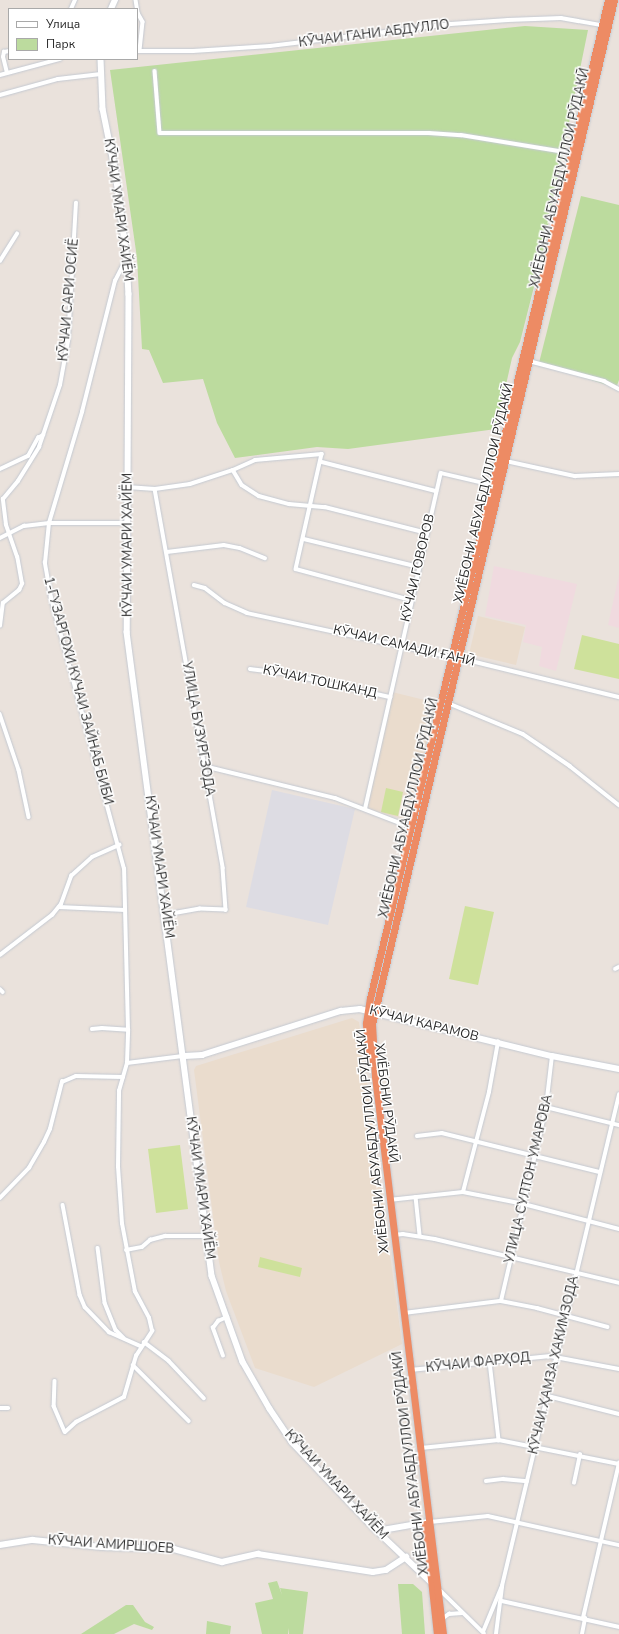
<!DOCTYPE html>
<meta charset="utf-8">
<style>
body{margin:0}
#map{position:relative;width:619px;height:1634px;overflow:hidden;background:#eae2dc;font-family:"Nunito Sans",sans-serif}
div>[style]{position:absolute}
[style*='--x']{left:calc(var(--x)*1px);top:calc(var(--y)*1px);width:calc(var(--w)*1px);rotate:calc(var(--a)*1deg)}
.industrial>*{inset:0;background:#dddce3}
.education>*{inset:0;background:#eadccd}
.medical>*{inset:0;background:#f0dadf}
.green>*{inset:0;background:#bcdb9e}
.pitch>*{inset:0;background:#cee19b}
.roads{filter:drop-shadow(0 0 1px #c4c9d1) drop-shadow(0 0 1px #c4c9d1)}
.street>*{height:3.5px;margin:-1.75px;padding:0 1.75px;transform-origin:1.75px;border-radius:1.75px;background:#fff}
.secondary>*{height:5.5px;margin:-2.75px;padding:0 2.75px;transform-origin:2.75px;border-radius:2.75px;background:#fff}
.highway>*{height:7px;margin:-3.5px;padding:0 3.5px;transform-origin:3.5px;border-radius:3.5px;background:#ed8b64}
span{translate:-50% -50%;white-space:nowrap;text-align:center;line-height:1.15;-webkit-text-stroke:3px #fff;paint-order:stroke}
.street-label{font-size:13px;color:#292929}
.legend{position:absolute;left:8px;top:8px;width:130px;height:52px;box-sizing:border-box;background:#fff;border:1px solid #a9a9a9;margin:0;padding:5px 7px;list-style:none;font-size:12px;color:#292929}
.legend li{display:flex;align-items:center;gap:8px;height:20px}
.legend b{width:20px;border:1px solid #a9a9a9}
</style>
<div id="map">
<div class="industrial">
<div style="clip-path:polygon(272px 790px,355px 809px,328px 925px,246px 907px)"></div>
</div>
<div class="education">
<div style="clip-path:polygon(478px 616px,525px 627px,516px 665px,469px 654px)"></div>
<div style="clip-path:polygon(392px 692px,437px 703px,408px 820px,367px 809px)"></div>
<div style="clip-path:polygon(352px 1018px,359px 1022px,402px 1344px,314px 1387px,255px 1368px,226px 1291px,219px 1262px,194px 1070px,196px 1066px)"></div>
</div>
<div class="medical">
<div style="clip-path:polygon(494px 566px,577px 584px,556px 671px,539px 666px,542px 647px,523px 642px,526px 625px,485px 616px)"></div>
<div style="clip-path:polygon(619px 575px,619px 628px,608px 625px)"></div>
</div>
<div class="green">
<div style="clip-path:polygon(525px 26px,588px 30px,542px 255px,520px 342px,512px 358px,496px 429px,348px 449px,317px 447px,235px 458px,217px 423px,203px 379px,163px 383px,149px 350px,142px 349px,137px 258px,110px 70px)"></div>
<div style="clip-path:polygon(581px 196px,619px 205px,619px 380px,616px 388px,539px 363px)"></div>
<div style="clip-path:polygon(277px 1581px,282px 1595px,280px 1588px,308px 1592px,303px 1634px,289px 1634px,288px 1628px,288px 1634px,262px 1634px,255px 1603px,273px 1599px,268px 1583px)"></div>
<div style="clip-path:polygon(398px 1584px,413px 1584px,422px 1592px,425px 1634px,402px 1634px)"></div>
<div style="clip-path:polygon(126px 1605px,133px 1605px,145px 1622px,154px 1627px,152px 1630px,134px 1624px,114px 1634px,81px 1634px)"></div>
<div style="clip-path:polygon(207px 1621px,231px 1626px,230px 1634px,206px 1634px)"></div>
</div>
<div class="pitch">
<div style="clip-path:polygon(582px 635px,619px 644px,619px 679px,574px 669px)"></div>
<div style="clip-path:polygon(386px 788px,403px 792px,398px 816px,381px 812px)"></div>
<div style="clip-path:polygon(465px 906px,494px 912px,478px 985px,449px 979px)"></div>
<div style="clip-path:polygon(180px 1145px,188px 1209px,156px 1213px,148px 1149px)"></div>
<div style="clip-path:polygon(260px 1257px,302px 1268px,300px 1277px,258px 1267px)"></div>
</div>
<div class="roads">
<div class="street">
<div style="--x:136;--y:0;--w:13;--a:81"></div>
<div style="--x:138;--y:13;--w:10;--a:61"></div>
<div style="--x:143;--y:22;--w:29;--a:96"></div>
<div style="--x:71;--y:9;--w:10;--a:-66"></div>
<div style="--x:137;--y:51;--w:56;--a:0"></div>
<div style="--x:193;--y:51;--w:77;--a:-3.7"></div>
<div style="--x:270;--y:46;--w:182;--a:-6.9"></div>
<div style="--x:451;--y:24;--w:57;--a:-4"></div>
<div style="--x:508;--y:20;--w:53;--a:-2.2"></div>
<div style="--x:561;--y:18;--w:41;--a:9.9"></div>
<div style="--x:155;--y:71;--w:62;--a:85.4"></div>
<div style="--x:160;--y:133;--w:269;--a:0"></div>
<div style="--x:429;--y:133;--w:32;--a:4"></div>
<div style="--x:461;--y:135;--w:111;--a:9.3"></div>
<div style="--x:7;--y:73;--w:16;--a:-104"></div>
<div style="--x:3;--y:57;--w:5;--a:-79"></div>
<div style="--x:4;--y:52;--w:5;--a:-11"></div>
<div style="--x:0;--y:75;--w:62;--a:-14.9"></div>
<div style="--x:0;--y:95;--w:60;--a:-15.4"></div>
<div style="--x:58;--y:79;--w:43;--a:-6.6"></div>
<div style="--x:0;--y:261;--w:32;--a:-58"></div>
<div style="--x:529;--y:361;--w:78;--a:14.9"></div>
<div style="--x:604;--y:381;--w:17;--a:28"></div>
<div style="--x:506;--y:461;--w:71;--a:12.3"></div>
<div style="--x:575;--y:476;--w:44;--a:-2.6"></div>
<div style="--x:322;--y:462;--w:118;--a:14.3"></div>
<div style="--x:0;--y:469;--w:31;--a:-25"></div>
<div style="--x:28;--y:456;--w:21;--a:-61"></div>
<div style="--x:38;--y:438;--w:6;--a:-31"></div>
<div style="--x:233;--y:470;--w:17;--a:59"></div>
<div style="--x:242;--y:485;--w:20;--a:33"></div>
<div style="--x:259;--y:496;--w:31;--a:15"></div>
<div style="--x:289;--y:504;--w:36;--a:5"></div>
<div style="--x:325;--y:507;--w:105;--a:14.3"></div>
<div style="--x:127;--y:487;--w:28;--a:4"></div>
<div style="--x:155;--y:489;--w:35;--a:-8"></div>
<div style="--x:190;--y:484;--w:45;--a:-18"></div>
<div style="--x:233;--y:470;--w:24;--a:-24"></div>
<div style="--x:255;--y:460;--w:67;--a:-5.1"></div>
<div style="--x:322;--y:454;--w:118;--a:102.7"></div>
<div style="--x:296;--y:569;--w:119;--a:15.1"></div>
<div style="--x:155;--y:489;--w:385;--a:79.8"></div>
<div style="--x:223;--y:868;--w:42;--a:85.9"></div>
<div style="--x:226;--y:910;--w:26;--a:-178"></div>
<div style="--x:200;--y:909;--w:35;--a:170"></div>
<div style="--x:0;--y:538;--w:27;--a:-27"></div>
<div style="--x:24;--y:526;--w:25;--a:-7"></div>
<div style="--x:49;--y:523;--w:78;--a:0"></div>
<div style="--x:304;--y:539;--w:118;--a:13.7"></div>
<div style="--x:167;--y:552;--w:57;--a:-7"></div>
<div style="--x:224;--y:545;--w:16;--a:11"></div>
<div style="--x:240;--y:548;--w:27;--a:22"></div>
<div style="--x:194;--y:585;--w:11;--a:15"></div>
<div style="--x:205;--y:588;--w:25;--a:37"></div>
<div style="--x:225;--y:603;--w:24;--a:24"></div>
<div style="--x:247;--y:613;--w:209;--a:12.2"></div>
<div style="--x:0;--y:626;--w:23;--a:-83"></div>
<div style="--x:3;--y:603;--w:21;--a:-39"></div>
<div style="--x:19;--y:590;--w:7;--a:-63"></div>
<div style="--x:22;--y:584;--w:27;--a:-100"></div>
<div style="--x:17;--y:557;--w:34;--a:-109"></div>
<div style="--x:6;--y:525;--w:26;--a:-97"></div>
<div style="--x:3;--y:499;--w:23;--a:-50"></div>
<div style="--x:18;--y:481;--w:40;--a:-58"></div>
<div style="--x:39;--y:447;--w:65;--a:-71.3"></div>
<div style="--x:60;--y:385;--w:45;--a:-79.7"></div>
<div style="--x:68;--y:341;--w:138;--a:-86.7"></div>
<div style="--x:459;--y:658;--w:165;--a:13.7"></div>
<div style="--x:250;--y:669;--w:38;--a:7"></div>
<div style="--x:288;--y:674;--w:105;--a:12.7"></div>
<div style="--x:448;--y:703;--w:81;--a:22.5"></div>
<div style="--x:523;--y:734;--w:57;--a:34.2"></div>
<div style="--x:570;--y:766;--w:63;--a:38.5"></div>
<div style="--x:0;--y:714;--w:59;--a:71.3"></div>
<div style="--x:19;--y:770;--w:48;--a:78"></div>
<div style="--x:204;--y:766;--w:135;--a:13.7"></div>
<div style="--x:335;--y:798;--w:80;--a:21.1"></div>
<div style="--x:365;--y:809;--w:344;--a:-77.3"></div>
<div style="--x:441;--y:473;--w:52;--a:13.2"></div>
<div style="--x:59;--y:907;--w:66;--a:2.6"></div>
<div style="--x:0;--y:955;--w:66;--a:-37.6"></div>
<div style="--x:52;--y:915;--w:14;--a:-51"></div>
<div style="--x:61;--y:904;--w:30;--a:-70"></div>
<div style="--x:71;--y:876;--w:28;--a:-42"></div>
<div style="--x:92;--y:857;--w:30;--a:-24"></div>
<div style="--x:615;--y:969;--w:4;--a:-27"></div>
<div style="--x:0;--y:989;--w:4;--a:45"></div>
<div style="--x:92;--y:1029;--w:10;--a:-6"></div>
<div style="--x:102;--y:1028;--w:26;--a:4"></div>
<div style="--x:127;--y:1063;--w:56;--a:-7.1"></div>
<div style="--x:546;--y:1107;--w:75;--a:13.9"></div>
<div style="--x:417;--y:1136;--w:25;--a:-7"></div>
<div style="--x:442;--y:1133;--w:163;--a:13.9"></div>
<div style="--x:463;--y:1192;--w:103;--a:-75.4"></div>
<div style="--x:489;--y:1092;--w:51;--a:-79.8"></div>
<div style="--x:416;--y:1197;--w:39;--a:84"></div>
<div style="--x:0;--y:1198;--w:42;--a:-46"></div>
<div style="--x:29;--y:1168;--w:30;--a:-60"></div>
<div style="--x:44;--y:1142;--w:14;--a:-65"></div>
<div style="--x:50;--y:1129;--w:49;--a:-75.7"></div>
<div style="--x:62;--y:1082;--w:15;--a:-23"></div>
<div style="--x:76;--y:1076;--w:47;--a:1.2"></div>
<div style="--x:389;--y:1200;--w:74;--a:-6.2"></div>
<div style="--x:463;--y:1192;--w:62;--a:11.1"></div>
<div style="--x:524;--y:1204;--w:98;--a:14.7"></div>
<div style="--x:63;--y:1205;--w:92;--a:79.3"></div>
<div style="--x:80;--y:1295;--w:13;--a:67"></div>
<div style="--x:85;--y:1307;--w:35;--a:46"></div>
<div style="--x:109;--y:1332;--w:35;--a:24"></div>
<div style="--x:394;--y:1235;--w:9;--a:-6"></div>
<div style="--x:403;--y:1234;--w:32;--a:9"></div>
<div style="--x:435;--y:1239;--w:189;--a:13.4"></div>
<div style="--x:98;--y:1248;--w:55;--a:82.7"></div>
<div style="--x:105;--y:1303;--w:29;--a:68"></div>
<div style="--x:116;--y:1330;--w:11;--a:45"></div>
<div style="--x:126;--y:1250;--w:16;--a:-11"></div>
<div style="--x:142;--y:1247;--w:11;--a:-41"></div>
<div style="--x:150;--y:1240;--w:16;--a:-15"></div>
<div style="--x:165;--y:1236;--w:42;--a:0"></div>
<div style="--x:501;--y:1301;--w:199;--a:-76.9"></div>
<div style="--x:546;--y:1107;--w:51;--a:-83.3"></div>
<div style="--x:404;--y:1313;--w:98;--a:-7.1"></div>
<div style="--x:501;--y:1301;--w:37;--a:11"></div>
<div style="--x:537;--y:1308;--w:73;--a:15"></div>
<div style="--x:144;--y:1342;--w:31;--a:37"></div>
<div style="--x:169;--y:1361;--w:51;--a:46.6"></div>
<div style="--x:223;--y:1356;--w:30;--a:-110"></div>
<div style="--x:213;--y:1328;--w:9;--a:-54"></div>
<div style="--x:218;--y:1321;--w:10;--a:-24"></div>
<div style="--x:490;--y:1362;--w:79;--a:83.4"></div>
<div style="--x:133;--y:1365;--w:79;--a:45"></div>
<div style="--x:410;--y:1370;--w:141;--a:-5.7"></div>
<div style="--x:550;--y:1356;--w:70;--a:10.7"></div>
<div style="--x:55;--y:1381;--w:25;--a:92"></div>
<div style="--x:54;--y:1406;--w:28;--a:67"></div>
<div style="--x:65;--y:1432;--w:15;--a:-42"></div>
<div style="--x:76;--y:1422;--w:54;--a:-27.5"></div>
<div style="--x:124;--y:1397;--w:43;--a:-73.7"></div>
<div style="--x:136;--y:1356;--w:30;--a:-57"></div>
<div style="--x:152;--y:1331;--w:13;--a:-103"></div>
<div style="--x:149;--y:1318;--w:30;--a:-118"></div>
<div style="--x:135;--y:1292;--w:69;--a:-100.8"></div>
<div style="--x:122;--y:1224;--w:57;--a:-94"></div>
<div style="--x:118;--y:1167;--w:76;--a:-89.2"></div>
<div style="--x:119;--y:1091;--w:29;--a:-74"></div>
<div style="--x:127;--y:1063;--w:33;--a:-88"></div>
<div style="--x:128;--y:1030;--w:161;--a:-91.4"></div>
<div style="--x:124;--y:869;--w:281;--a:-105.1"></div>
<div style="--x:51;--y:598;--w:36;--a:-100"></div>
<div style="--x:45;--y:563;--w:40;--a:-84.3"></div>
<div style="--x:49;--y:523;--w:116;--a:-73.4"></div>
<div style="--x:82;--y:412;--w:135;--a:-75.9"></div>
<div style="--x:115;--y:281;--w:25;--a:-63"></div>
<div style="--x:548;--y:1396;--w:73;--a:14.2"></div>
<div style="--x:0;--y:1408;--w:8;--a:0"></div>
<div style="--x:421;--y:1448;--w:78;--a:-5.9"></div>
<div style="--x:499;--y:1440;--w:122;--a:11.3"></div>
<div style="--x:486;--y:1481;--w:17;--a:-7"></div>
<div style="--x:503;--y:1479;--w:24;--a:5"></div>
<div style="--x:574;--y:1483;--w:29;--a:-78"></div>
<div style="--x:430;--y:1522;--w:58;--a:-5.9"></div>
<div style="--x:488;--y:1516;--w:134;--a:12.5"></div>
<div style="--x:439;--y:1589;--w:63;--a:44.4"></div>
<div style="--x:502;--y:1601;--w:120;--a:12.5"></div>
<div style="--x:583;--y:1618;--w:159;--a:-76.9"></div>
<div style="--x:442;--y:1619;--w:9;--a:-36"></div>
<div style="--x:449;--y:1614;--w:13;--a:-4"></div>
<div style="--x:483;--y:1632;--w:50;--a:-67.6"></div>
<div style="--x:502;--y:1586;--w:505;--a:-76.6"></div>
<div style="--x:496;--y:1634;--w:47;--a:-82.7"></div>
<div style="--x:582;--y:1634;--w:16;--a:-79"></div>
</div>
<div class="secondary">
<div style="--x:111;--y:9;--w:10;--a:-66"></div>
<div style="--x:101;--y:59;--w:50;--a:87.7"></div>
<div style="--x:103;--y:109;--w:65;--a:78.5"></div>
<div style="--x:116;--y:173;--w:86;--a:82.6"></div>
<div style="--x:127;--y:258;--w:36;--a:87"></div>
<div style="--x:129;--y:294;--w:338;--a:90.3"></div>
<div style="--x:127;--y:632;--w:650;--a:82.48"></div>
<div style="--x:212;--y:1276;--w:91;--a:70.2"></div>
<div style="--x:243;--y:1362;--w:54;--a:60.1"></div>
<div style="--x:270;--y:1409;--w:40;--a:56"></div>
<div style="--x:292;--y:1442;--w:117;--a:46.4"></div>
<div style="--x:373;--y:1527;--w:83;--a:43.5"></div>
<div style="--x:185;--y:1056;--w:17;--a:-3"></div>
<div style="--x:202;--y:1055;--w:146;--a:-17.6"></div>
<div style="--x:341;--y:1011;--w:19;--a:-6"></div>
<div style="--x:360;--y:1009;--w:198;--a:13.8"></div>
<div style="--x:552;--y:1056;--w:68;--a:11"></div>
<div style="--x:377;--y:1531;--w:52;--a:-10"></div>
<div style="--x:0;--y:1545;--w:33;--a:-9"></div>
<div style="--x:33;--y:1540;--w:69;--a:5.8"></div>
<div style="--x:102;--y:1547;--w:72;--a:1.6"></div>
<div style="--x:174;--y:1549;--w:50;--a:15.2"></div>
<div style="--x:222;--y:1562;--w:37;--a:-13"></div>
<div style="--x:258;--y:1554;--w:116;--a:8.9"></div>
<div style="--x:373;--y:1572;--w:13;--a:-9"></div>
<div style="--x:386;--y:1570;--w:24;--a:-33"></div>
</div>
<div class="highway">
<div style="--x:369;--y:1059;--w:36;--a:-95"></div>
<div style="--x:366;--y:1023;--w:25;--a:-81"></div>
<div style="--x:370;--y:998;--w:1026;--a:-76.59"></div>
<div style="--x:425;--y:1524;--w:111;--a:83.8"></div>
<div style="--x:443;--y:1634;--w:562;--a:-96.95"></div>
<div style="--x:375;--y:1076;--w:52;--a:-93.3"></div>
<div style="--x:372;--y:1024;--w:1052;--a:-76.7"></div>
</div>
</div>
<div class="street-label">
<span style="left:374px;top:34px;rotate:-7deg">КӮЧАИ ГАНИ АБДУЛЛО</span>
<span style="left:560px;top:178px;rotate:-77deg">ХИЁБОНИ АБУАБДУЛЛОИ РӮДАКӢ</span>
<span style="left:118px;top:210px;rotate:82deg">КӮЧАИ УМАРИ ХАЙЁМ</span>
<span style="left:69px;top:300px;rotate:-85deg">КӮЧАИ САРИ ОСИЁ</span>
<span style="left:484px;top:493px;rotate:-77deg">ХИЁБОНИ АБУАБДУЛЛОИ РӮДАКӢ</span>
<span style="left:128px;top:545px;rotate:-90deg">КӮЧАИ УМАРИ ХАЙЁМ</span>
<span style="left:418px;top:568px;rotate:-77deg">КӮЧАИ ГОВОРОВ</span>
<span style="left:404px;top:646px;rotate:13deg">КӮЧАИ САМАДИ ҒАНӢ</span>
<span style="left:320px;top:682px;rotate:12deg">КӮЧАИ ТОШКАНД</span>
<span style="left:78px;top:691px;rotate:75deg">1-ГУЗАРГОХИ КУЧАИ ЗАЙНАБ БИБИ</span>
<span style="left:198px;top:729px;rotate:80deg">УЛИЦА БУЗУРГЗОДА</span>
<span style="left:409px;top:808px;rotate:-77deg">ХИЁБОНИ АБУАБДУЛЛОИ РӮДАКӢ</span>
<span style="left:159px;top:867px;rotate:82deg">КӮЧАИ УМАРИ ХАЙЁМ</span>
<span style="left:424px;top:1024px;rotate:14deg">КӮЧАИ КАРАМОВ</span>
<span style="left:386px;top:1103px;rotate:83deg">ХИЁБОНИ РӮДАКӢ</span>
<span style="left:373px;top:1141px;rotate:-96deg">ХИЁБОНИ АБУАБДУЛЛОИ РӮДАКӢ</span>
<span style="left:529px;top:1179px;rotate:-77deg">УЛИЦА СУЛТОН УМАРОВА</span>
<span style="left:200px;top:1188px;rotate:82deg">КӮЧАИ УМАРИ ХАЙЁМ</span>
<span style="left:478px;top:1363px;rotate:-6deg">КӮЧАИ ФАРҲОД</span>
<span style="left:554px;top:1365px;rotate:-77deg">КӮЧАИ ҲАМЗА ХАКИМЗОДА</span>
<span style="left:411px;top:1463px;rotate:-97deg">ХИЁБОНИ АБУАБДУЛЛОИ РӮДАКӢ</span>
<span style="left:336px;top:1485px;rotate:47deg">КӮЧАИ УМАРИ ХАЙЁМ</span>
<span style="left:111px;top:1545px;rotate:4deg">КӮЧАИ АМИРШОЕВ</span>
</div>
<ul class="legend">
<li><b style="height:5px;background:#fff"></b>Улица</li>
<li><b style="height:11px;background:#bcdb9e"></b>Парк</li>
</ul>
</div>
